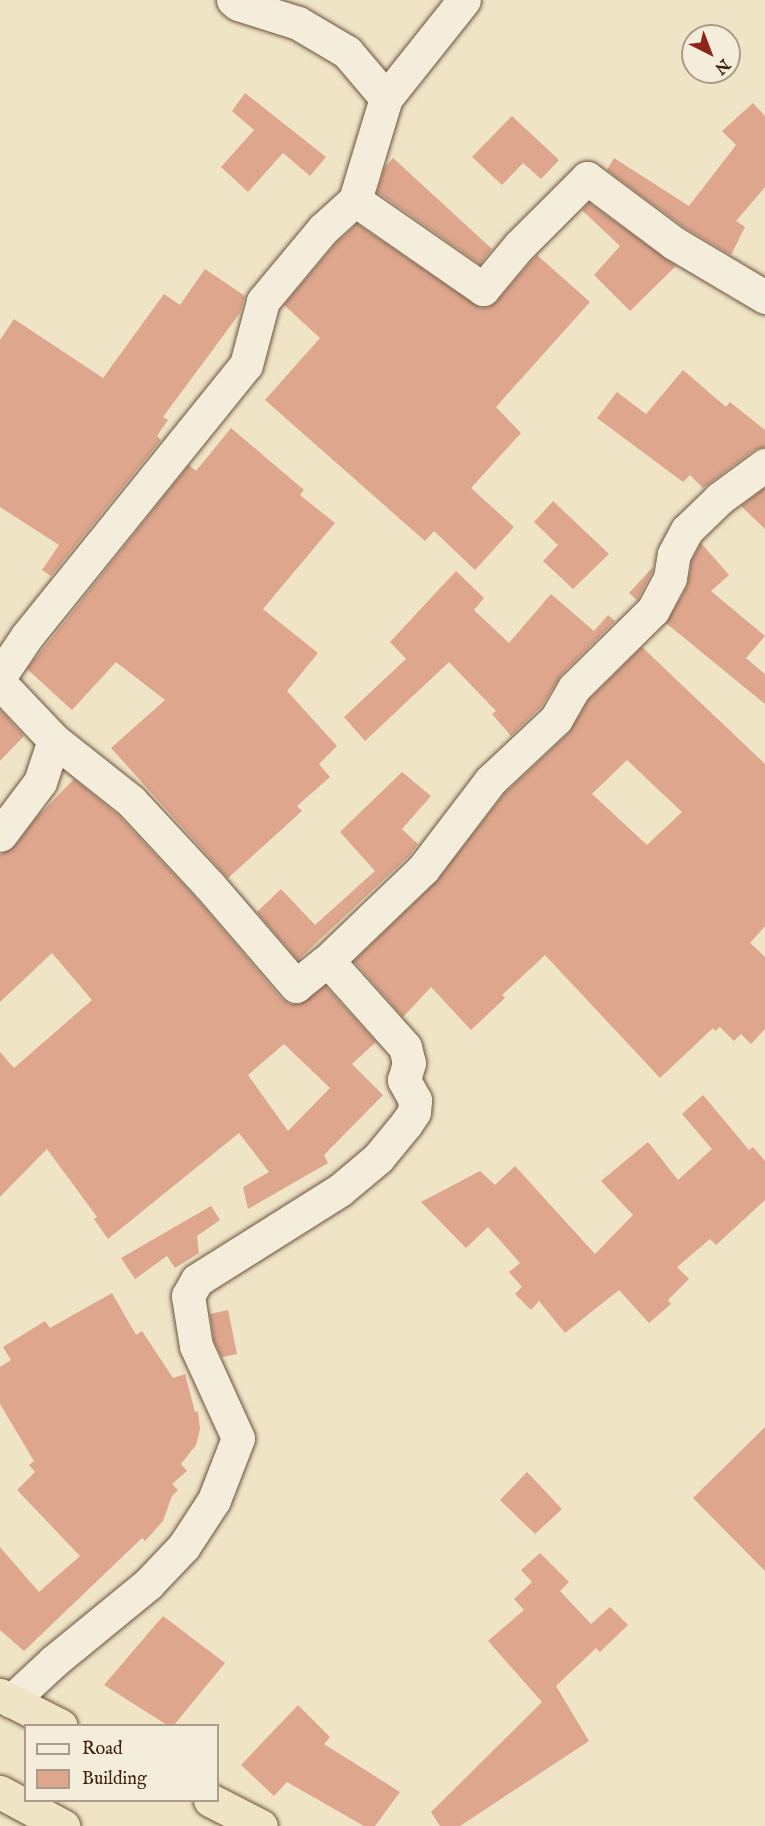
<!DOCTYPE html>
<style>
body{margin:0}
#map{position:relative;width:765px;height:1826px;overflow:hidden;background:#f0e4c7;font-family:"IM FELL English",serif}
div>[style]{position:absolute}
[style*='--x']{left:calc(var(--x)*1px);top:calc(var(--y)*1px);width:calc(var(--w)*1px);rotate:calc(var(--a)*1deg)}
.building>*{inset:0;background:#dda68d}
.roads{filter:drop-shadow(0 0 2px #6c523c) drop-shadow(0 0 2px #6c523c)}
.minor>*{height:33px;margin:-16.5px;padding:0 16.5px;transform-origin:16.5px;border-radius:16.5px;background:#f5eddb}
.highway>*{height:33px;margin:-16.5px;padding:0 16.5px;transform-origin:16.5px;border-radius:16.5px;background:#f0e4c7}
span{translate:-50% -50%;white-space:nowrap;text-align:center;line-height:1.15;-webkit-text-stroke:5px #f5eddb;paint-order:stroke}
.legend{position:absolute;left:24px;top:1724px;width:195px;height:78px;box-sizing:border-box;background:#f5eddb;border:2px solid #ad9b89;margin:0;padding:8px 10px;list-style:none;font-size:18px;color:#40210e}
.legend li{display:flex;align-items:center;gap:12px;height:30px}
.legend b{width:30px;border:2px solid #ad9b89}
.north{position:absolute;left:681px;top:24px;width:60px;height:60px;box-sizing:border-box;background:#f5eddb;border:2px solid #ad9b89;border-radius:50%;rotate:138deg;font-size:16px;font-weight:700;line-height:24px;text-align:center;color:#40210e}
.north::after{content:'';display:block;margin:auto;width:21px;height:27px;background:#8f2418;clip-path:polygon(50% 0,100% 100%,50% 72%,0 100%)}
</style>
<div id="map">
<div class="building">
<div style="clip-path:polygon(245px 93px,326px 157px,310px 176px,283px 153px,248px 192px,221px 167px,254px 130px,232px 111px)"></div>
<div style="clip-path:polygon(753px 103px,765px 116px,765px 187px,736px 221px,745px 227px,731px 255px,684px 227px,607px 170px,614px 158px,689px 206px,736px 145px,722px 131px)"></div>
<div style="clip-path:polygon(512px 116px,559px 160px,541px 179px,523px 163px,502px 185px,472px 157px)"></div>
<div style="clip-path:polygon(393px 158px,492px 249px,480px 264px,377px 192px,385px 167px)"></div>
<div style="clip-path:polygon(589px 203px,676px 266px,630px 311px,594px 275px,620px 246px,582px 210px)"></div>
<div style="clip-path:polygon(357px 224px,480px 308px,489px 307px,497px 301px,537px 255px,590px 302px,496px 407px,521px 433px,471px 488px,514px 527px,475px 570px,434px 531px,425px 541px,265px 400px,320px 338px,284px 305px,337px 242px)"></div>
<div style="clip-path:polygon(205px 269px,245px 296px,240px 313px,163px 417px,168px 420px,157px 436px,161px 440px,51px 576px,42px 570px,59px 545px,0 507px,0 340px,14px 319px,103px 378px,164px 294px,180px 305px)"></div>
<div style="clip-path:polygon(683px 370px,726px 407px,730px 402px,765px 430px,765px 447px,754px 450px,703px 488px,690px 475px,683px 482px,597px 418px,617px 392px,646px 414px)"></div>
<div style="clip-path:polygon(231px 428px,304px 490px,300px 495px,335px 523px,263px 609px,318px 653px,287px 691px,337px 746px,319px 764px,330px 777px,297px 806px,302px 811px,228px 878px,111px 748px,165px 700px,116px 662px,72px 710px,27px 669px,189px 465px,196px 471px)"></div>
<div style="clip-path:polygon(765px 488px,765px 529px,741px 506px)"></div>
<div style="clip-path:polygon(553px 501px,609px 554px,573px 589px,543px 561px,558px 545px,534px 522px)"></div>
<div style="clip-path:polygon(701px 543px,729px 575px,711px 591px,765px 636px,746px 658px,765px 674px,765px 704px,666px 623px,687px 587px,692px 560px)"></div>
<div style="clip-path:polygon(653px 567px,652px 572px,637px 600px,629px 593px)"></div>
<div style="clip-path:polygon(456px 571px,484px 598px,474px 610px,509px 643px,551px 594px,594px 631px,608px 615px,615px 621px,561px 675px,541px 707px,511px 736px,492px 714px,496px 711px,449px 662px,365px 741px,344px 717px,406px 659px,390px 642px)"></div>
<div style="clip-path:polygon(evenodd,642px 647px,765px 764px,765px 926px,750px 943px,765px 957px,765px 1029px,751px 1044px,741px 1034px,734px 1041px,720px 1027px,715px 1031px,713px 1028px,660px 1078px,545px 955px,502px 995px,505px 998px,471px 1030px,431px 987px,403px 1017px,354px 961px,436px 882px,504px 794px,569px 733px,589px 700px,642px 647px,627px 760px,682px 812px,647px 845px,592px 794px,627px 760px)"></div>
<div style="clip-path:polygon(0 710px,24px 736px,0 761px)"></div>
<div style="clip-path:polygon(402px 772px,431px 796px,402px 829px,418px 844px,409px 856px,298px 960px,257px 912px,281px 889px,315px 925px,375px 871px,340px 832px)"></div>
<div style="clip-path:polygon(evenodd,74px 779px,118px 815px,195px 897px,282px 999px,290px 1004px,300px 1004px,325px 986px,376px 1042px,352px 1064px,383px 1095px,324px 1155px,328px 1163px,248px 1209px,243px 1187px,269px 1172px,239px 1133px,108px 1239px,94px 1219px,97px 1217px,47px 1149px,0 1197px,0 1052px,14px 1068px,92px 1000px,52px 953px,0 1002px,0 855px,15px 846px,37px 817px,74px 779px,284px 1044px,330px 1088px,288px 1131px,248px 1075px,284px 1044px)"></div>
<div style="clip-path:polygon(703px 1095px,749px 1150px,753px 1147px,765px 1161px,765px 1200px,716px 1245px,710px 1239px,677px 1267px,689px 1279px,668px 1300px,671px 1304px,649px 1323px,619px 1290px,565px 1333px,539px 1301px,531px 1310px,515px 1294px,522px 1287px,509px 1272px,520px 1263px,488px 1227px,466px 1248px,421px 1202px,480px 1171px,495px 1185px,515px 1166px,595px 1254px,633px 1215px,601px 1181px,648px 1142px,678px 1180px,712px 1149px,682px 1114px)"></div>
<div style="clip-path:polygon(211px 1206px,220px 1220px,197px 1236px,199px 1253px,175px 1268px,167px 1256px,135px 1279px,121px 1258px)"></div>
<div style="clip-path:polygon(112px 1293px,136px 1335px,142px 1331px,173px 1378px,185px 1374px,195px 1412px,198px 1411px,200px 1429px,196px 1445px,181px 1464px,187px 1471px,172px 1484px,178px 1490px,172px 1496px,163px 1521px,145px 1541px,142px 1538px,24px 1651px,0 1630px,0 1547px,39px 1592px,80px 1556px,17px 1490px,35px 1472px,29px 1465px,34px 1461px,0 1404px,0 1367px,11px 1360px,3px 1347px,45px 1321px,50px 1328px)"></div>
<div style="clip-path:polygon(228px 1310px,237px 1354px,222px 1357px,214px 1341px,210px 1314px)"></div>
<div style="clip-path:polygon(765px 1427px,765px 1571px,693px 1498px)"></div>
<div style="clip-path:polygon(527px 1472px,562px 1509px,535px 1534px,500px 1500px)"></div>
<div style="clip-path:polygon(540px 1553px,569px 1582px,560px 1591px,591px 1624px,610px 1607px,628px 1625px,600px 1652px,596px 1648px,556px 1686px,589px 1741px,460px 1826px,440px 1826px,431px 1812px,542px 1702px,488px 1641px,524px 1610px,514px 1599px,532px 1582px,521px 1570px)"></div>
<div style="clip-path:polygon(163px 1616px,225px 1663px,174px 1725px,167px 1725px,104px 1685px)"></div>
<div style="clip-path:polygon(298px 1705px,330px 1737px,324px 1744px,400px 1792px,375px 1826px,364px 1826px,287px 1782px,274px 1796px,241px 1765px)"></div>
</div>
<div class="roads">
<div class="minor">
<div style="--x:233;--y:0;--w:6;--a:39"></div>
<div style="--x:238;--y:4;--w:63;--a:17.6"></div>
<div style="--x:298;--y:23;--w:57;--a:30.6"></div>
<div style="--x:347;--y:52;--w:60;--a:49.7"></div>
<div style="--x:386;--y:98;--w:107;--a:106.9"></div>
<div style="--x:355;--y:200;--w:156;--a:34.8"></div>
<div style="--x:483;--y:289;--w:56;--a:-50.1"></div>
<div style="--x:519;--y:246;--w:96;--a:-45"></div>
<div style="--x:587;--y:178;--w:109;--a:36.8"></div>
<div style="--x:674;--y:243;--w:106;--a:30.7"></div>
<div style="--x:386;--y:98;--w:125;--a:-51.5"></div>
<div style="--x:0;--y:676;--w:48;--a:-56"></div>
<div style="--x:27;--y:636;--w:348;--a:-51.1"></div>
<div style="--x:246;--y:365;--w:66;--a:-75.1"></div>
<div style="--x:263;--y:301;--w:94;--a:-50.2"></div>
<div style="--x:323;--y:229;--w:43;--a:-42.2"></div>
<div style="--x:0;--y:683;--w:79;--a:46.5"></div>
<div style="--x:54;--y:740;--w:44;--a:108.4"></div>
<div style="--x:40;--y:782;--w:66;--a:127"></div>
<div style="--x:325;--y:963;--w:136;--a:-43.8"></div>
<div style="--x:423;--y:869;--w:111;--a:-52.7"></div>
<div style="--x:490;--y:781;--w:91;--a:-43.2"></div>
<div style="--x:556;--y:719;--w:36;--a:-60"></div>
<div style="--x:574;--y:688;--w:111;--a:-44.6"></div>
<div style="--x:653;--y:610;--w:36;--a:-62"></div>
<div style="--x:670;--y:578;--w:24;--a:-81"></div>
<div style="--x:674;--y:554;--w:27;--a:-62"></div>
<div style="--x:687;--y:530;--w:46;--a:-44.1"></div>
<div style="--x:720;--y:498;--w:56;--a:-36.3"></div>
<div style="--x:11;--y:1701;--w:59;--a:-42.9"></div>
<div style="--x:54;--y:1661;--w:122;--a:-39.3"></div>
<div style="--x:148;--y:1584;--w:52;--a:-46.5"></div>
<div style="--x:184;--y:1546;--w:55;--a:-56.9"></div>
<div style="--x:214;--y:1500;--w:66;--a:-68.8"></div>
<div style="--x:238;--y:1438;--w:101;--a:-114.5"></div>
<div style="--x:196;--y:1346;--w:51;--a:-99.1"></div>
<div style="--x:188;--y:1296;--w:18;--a:-61"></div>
<div style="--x:197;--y:1280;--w:169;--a:-32.2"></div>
<div style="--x:340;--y:1190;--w:50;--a:-40.1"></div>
<div style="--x:378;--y:1158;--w:44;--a:-50.5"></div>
<div style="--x:406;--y:1124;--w:14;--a:-56"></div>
<div style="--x:414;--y:1112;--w:12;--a:-85"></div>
<div style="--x:415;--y:1100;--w:23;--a:-119"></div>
<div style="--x:404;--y:1080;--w:18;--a:-74"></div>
<div style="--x:409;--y:1063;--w:16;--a:-104"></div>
<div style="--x:405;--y:1047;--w:113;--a:-131.8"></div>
<div style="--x:330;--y:963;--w:6;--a:180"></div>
<div style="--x:324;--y:963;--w:36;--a:141"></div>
<div style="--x:296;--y:986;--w:133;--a:-130.7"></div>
<div style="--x:209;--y:885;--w:115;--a:-132.9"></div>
<div style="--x:131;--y:801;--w:98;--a:-141.6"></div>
</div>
<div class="highway">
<div style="--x:0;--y:1695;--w:68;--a:26.9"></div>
<div style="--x:0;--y:1792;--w:72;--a:28.4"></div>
<div style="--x:210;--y:1800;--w:57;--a:27"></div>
</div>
</div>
<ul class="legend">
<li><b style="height:8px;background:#f5eddb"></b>Road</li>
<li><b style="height:16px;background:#dda68d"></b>Building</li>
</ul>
<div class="north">N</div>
</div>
